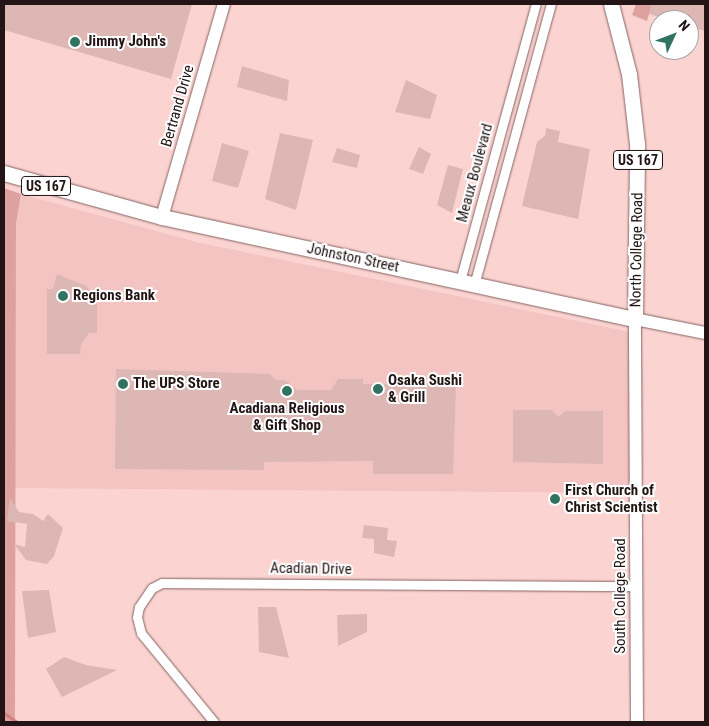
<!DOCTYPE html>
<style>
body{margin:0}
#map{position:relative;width:709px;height:726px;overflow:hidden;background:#fbd4d2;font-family:"Roboto Condensed",sans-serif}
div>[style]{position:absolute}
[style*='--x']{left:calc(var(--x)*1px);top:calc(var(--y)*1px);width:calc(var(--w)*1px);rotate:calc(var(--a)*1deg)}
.built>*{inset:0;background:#f3c4c1}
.green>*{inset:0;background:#dda29f}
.stream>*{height:3px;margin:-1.5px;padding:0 1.5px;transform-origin:1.5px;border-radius:1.5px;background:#d6807d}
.building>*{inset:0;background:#ddb7b4}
.roads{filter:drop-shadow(0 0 1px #856361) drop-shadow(0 0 1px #856361)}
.minor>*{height:9px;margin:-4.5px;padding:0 4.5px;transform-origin:4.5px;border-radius:4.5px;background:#fff}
.secondary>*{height:12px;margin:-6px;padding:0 6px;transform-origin:6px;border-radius:6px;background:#fff}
.primary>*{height:15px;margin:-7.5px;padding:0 7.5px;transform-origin:7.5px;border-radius:7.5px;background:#fff}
.dots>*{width:14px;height:14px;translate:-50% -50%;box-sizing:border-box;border:2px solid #fff;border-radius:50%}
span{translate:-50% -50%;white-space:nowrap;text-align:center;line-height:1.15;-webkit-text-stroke:4px #fff;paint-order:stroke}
.shield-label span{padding:1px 4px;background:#fff;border:1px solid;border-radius:4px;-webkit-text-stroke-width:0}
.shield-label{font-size:14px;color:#231515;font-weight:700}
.poi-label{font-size:15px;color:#231515;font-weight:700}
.left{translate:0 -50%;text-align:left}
.street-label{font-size:15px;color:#231515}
.frame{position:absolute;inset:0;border:5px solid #231515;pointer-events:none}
.north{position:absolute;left:649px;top:10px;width:50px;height:50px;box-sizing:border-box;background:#fff;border:1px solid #a7a1a1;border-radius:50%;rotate:47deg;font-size:14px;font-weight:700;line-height:20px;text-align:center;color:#231515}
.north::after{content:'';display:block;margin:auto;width:18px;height:22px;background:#327260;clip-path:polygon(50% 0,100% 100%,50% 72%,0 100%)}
</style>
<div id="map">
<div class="built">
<div style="clip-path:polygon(21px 194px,196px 242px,635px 333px,637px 493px,15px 488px,16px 224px)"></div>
</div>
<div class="green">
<div style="clip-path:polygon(636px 4px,652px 4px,647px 21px,632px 15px)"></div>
<div style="clip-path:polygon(4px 188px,21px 194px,16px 224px,15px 722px,4px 722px)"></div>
</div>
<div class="stream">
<div style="--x:4;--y:713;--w:16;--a:35"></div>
</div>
<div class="building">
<div style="clip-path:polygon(4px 4px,192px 4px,171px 79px,4px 30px)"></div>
<div style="clip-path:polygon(652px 4px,705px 4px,705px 31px,689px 26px,689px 20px,669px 20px,649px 14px)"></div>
<div style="clip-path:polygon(242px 66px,289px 80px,287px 101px,237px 87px)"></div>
<div style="clip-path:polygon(406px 80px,437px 95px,430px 119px,395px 112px)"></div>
<div style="clip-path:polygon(546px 128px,560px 131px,558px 142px,590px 149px,578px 219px,522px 206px,537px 142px,545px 136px)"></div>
<div style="clip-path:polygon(280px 133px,313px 140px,296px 210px,265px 199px)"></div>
<div style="clip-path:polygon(222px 143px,249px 151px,238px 188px,212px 181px)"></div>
<div style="clip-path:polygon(419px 147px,431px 154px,423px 174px,409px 169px)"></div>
<div style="clip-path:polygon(337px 148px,360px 155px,357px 168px,332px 162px)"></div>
<div style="clip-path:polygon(448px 165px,463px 169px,452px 213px,437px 205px)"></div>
<div style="clip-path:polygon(57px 274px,86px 286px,97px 299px,97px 333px,89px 333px,81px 344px,80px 354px,47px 354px,47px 289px,53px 289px)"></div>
<div style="clip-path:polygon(116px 369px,270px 374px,276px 380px,285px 380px,297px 390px,331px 390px,338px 379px,363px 379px,363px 384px,456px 384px,453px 474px,373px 474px,373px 461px,264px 462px,264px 470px,115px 469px)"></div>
<div style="clip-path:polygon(513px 410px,552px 410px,558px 417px,565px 411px,603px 411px,603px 464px,513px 462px)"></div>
<div style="clip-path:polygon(10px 498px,19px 512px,33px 514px,43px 521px,48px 514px,63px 528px,54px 556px,47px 564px,26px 560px,14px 544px,25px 547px,27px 524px,7px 521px)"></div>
<div style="clip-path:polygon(364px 525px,388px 528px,387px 540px,397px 541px,394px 557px,374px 553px,374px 539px,362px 538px)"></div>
<div style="clip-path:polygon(49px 590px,56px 632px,28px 638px,22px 591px)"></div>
<div style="clip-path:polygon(258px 607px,276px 607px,289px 658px,259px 652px)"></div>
<div style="clip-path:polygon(367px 614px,367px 632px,338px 646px,337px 615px)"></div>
<div style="clip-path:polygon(64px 657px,86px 665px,117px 670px,62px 697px,46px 669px)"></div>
</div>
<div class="roads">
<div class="minor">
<div style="--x:460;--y:281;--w:287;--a:-74.7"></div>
<div style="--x:474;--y:285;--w:291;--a:-74.7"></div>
<div style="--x:214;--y:722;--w:115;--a:-129.4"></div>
<div style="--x:141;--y:633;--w:16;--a:-104"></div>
<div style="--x:137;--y:617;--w:10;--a:-79"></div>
<div style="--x:139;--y:607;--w:23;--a:-56"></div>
<div style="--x:152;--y:588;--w:11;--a:-27"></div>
<div style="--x:162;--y:583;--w:475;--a:0.4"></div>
</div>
<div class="secondary">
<div style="--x:162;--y:217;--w:222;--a:-73.8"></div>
<div style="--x:637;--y:722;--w:403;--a:-90.3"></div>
<div style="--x:635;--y:319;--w:71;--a:11.3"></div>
</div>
<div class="primary">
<div style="--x:4;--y:173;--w:164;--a:15.6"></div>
<div style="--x:162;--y:217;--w:484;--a:12.2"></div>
<div style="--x:635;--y:319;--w:175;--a:-89.3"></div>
<div style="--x:637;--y:144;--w:70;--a:-96.5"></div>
<div style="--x:629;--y:74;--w:72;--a:-104.4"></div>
</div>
</div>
<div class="dots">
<div style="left:75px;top:42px;background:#327260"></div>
<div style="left:63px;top:296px;background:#327260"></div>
<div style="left:123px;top:384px;background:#327260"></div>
<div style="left:378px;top:389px;background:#327260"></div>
<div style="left:287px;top:391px;background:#327260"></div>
<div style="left:555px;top:499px;background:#327260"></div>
</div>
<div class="shield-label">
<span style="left:638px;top:160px">US 167</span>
<span style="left:46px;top:186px">US 167</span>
</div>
<div class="poi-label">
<span class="left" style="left:85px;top:42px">Jimmy John's</span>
<span class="left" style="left:73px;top:296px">Regions Bank</span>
<span class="left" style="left:388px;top:389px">Osaka Sushi<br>&amp; Grill</span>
<span class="left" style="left:133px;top:384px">The UPS Store</span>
<span style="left:287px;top:417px">Acadiana Religious<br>&amp; Gift Shop</span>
<span class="left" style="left:565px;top:499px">First Church of<br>Christ Scientist</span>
</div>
<div class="street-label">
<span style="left:178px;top:106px;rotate:-74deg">Bertrand Drive</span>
<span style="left:475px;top:173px;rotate:-75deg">Meaux Boulevard</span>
<span style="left:637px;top:250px;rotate:-89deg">North College Road</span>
<span style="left:353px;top:258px;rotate:12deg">Johnston Street</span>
<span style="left:311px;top:569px;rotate:1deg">Acadian Drive</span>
<span style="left:621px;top:596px;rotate:-90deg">South College Road</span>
</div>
<div class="frame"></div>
<div class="north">N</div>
</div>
